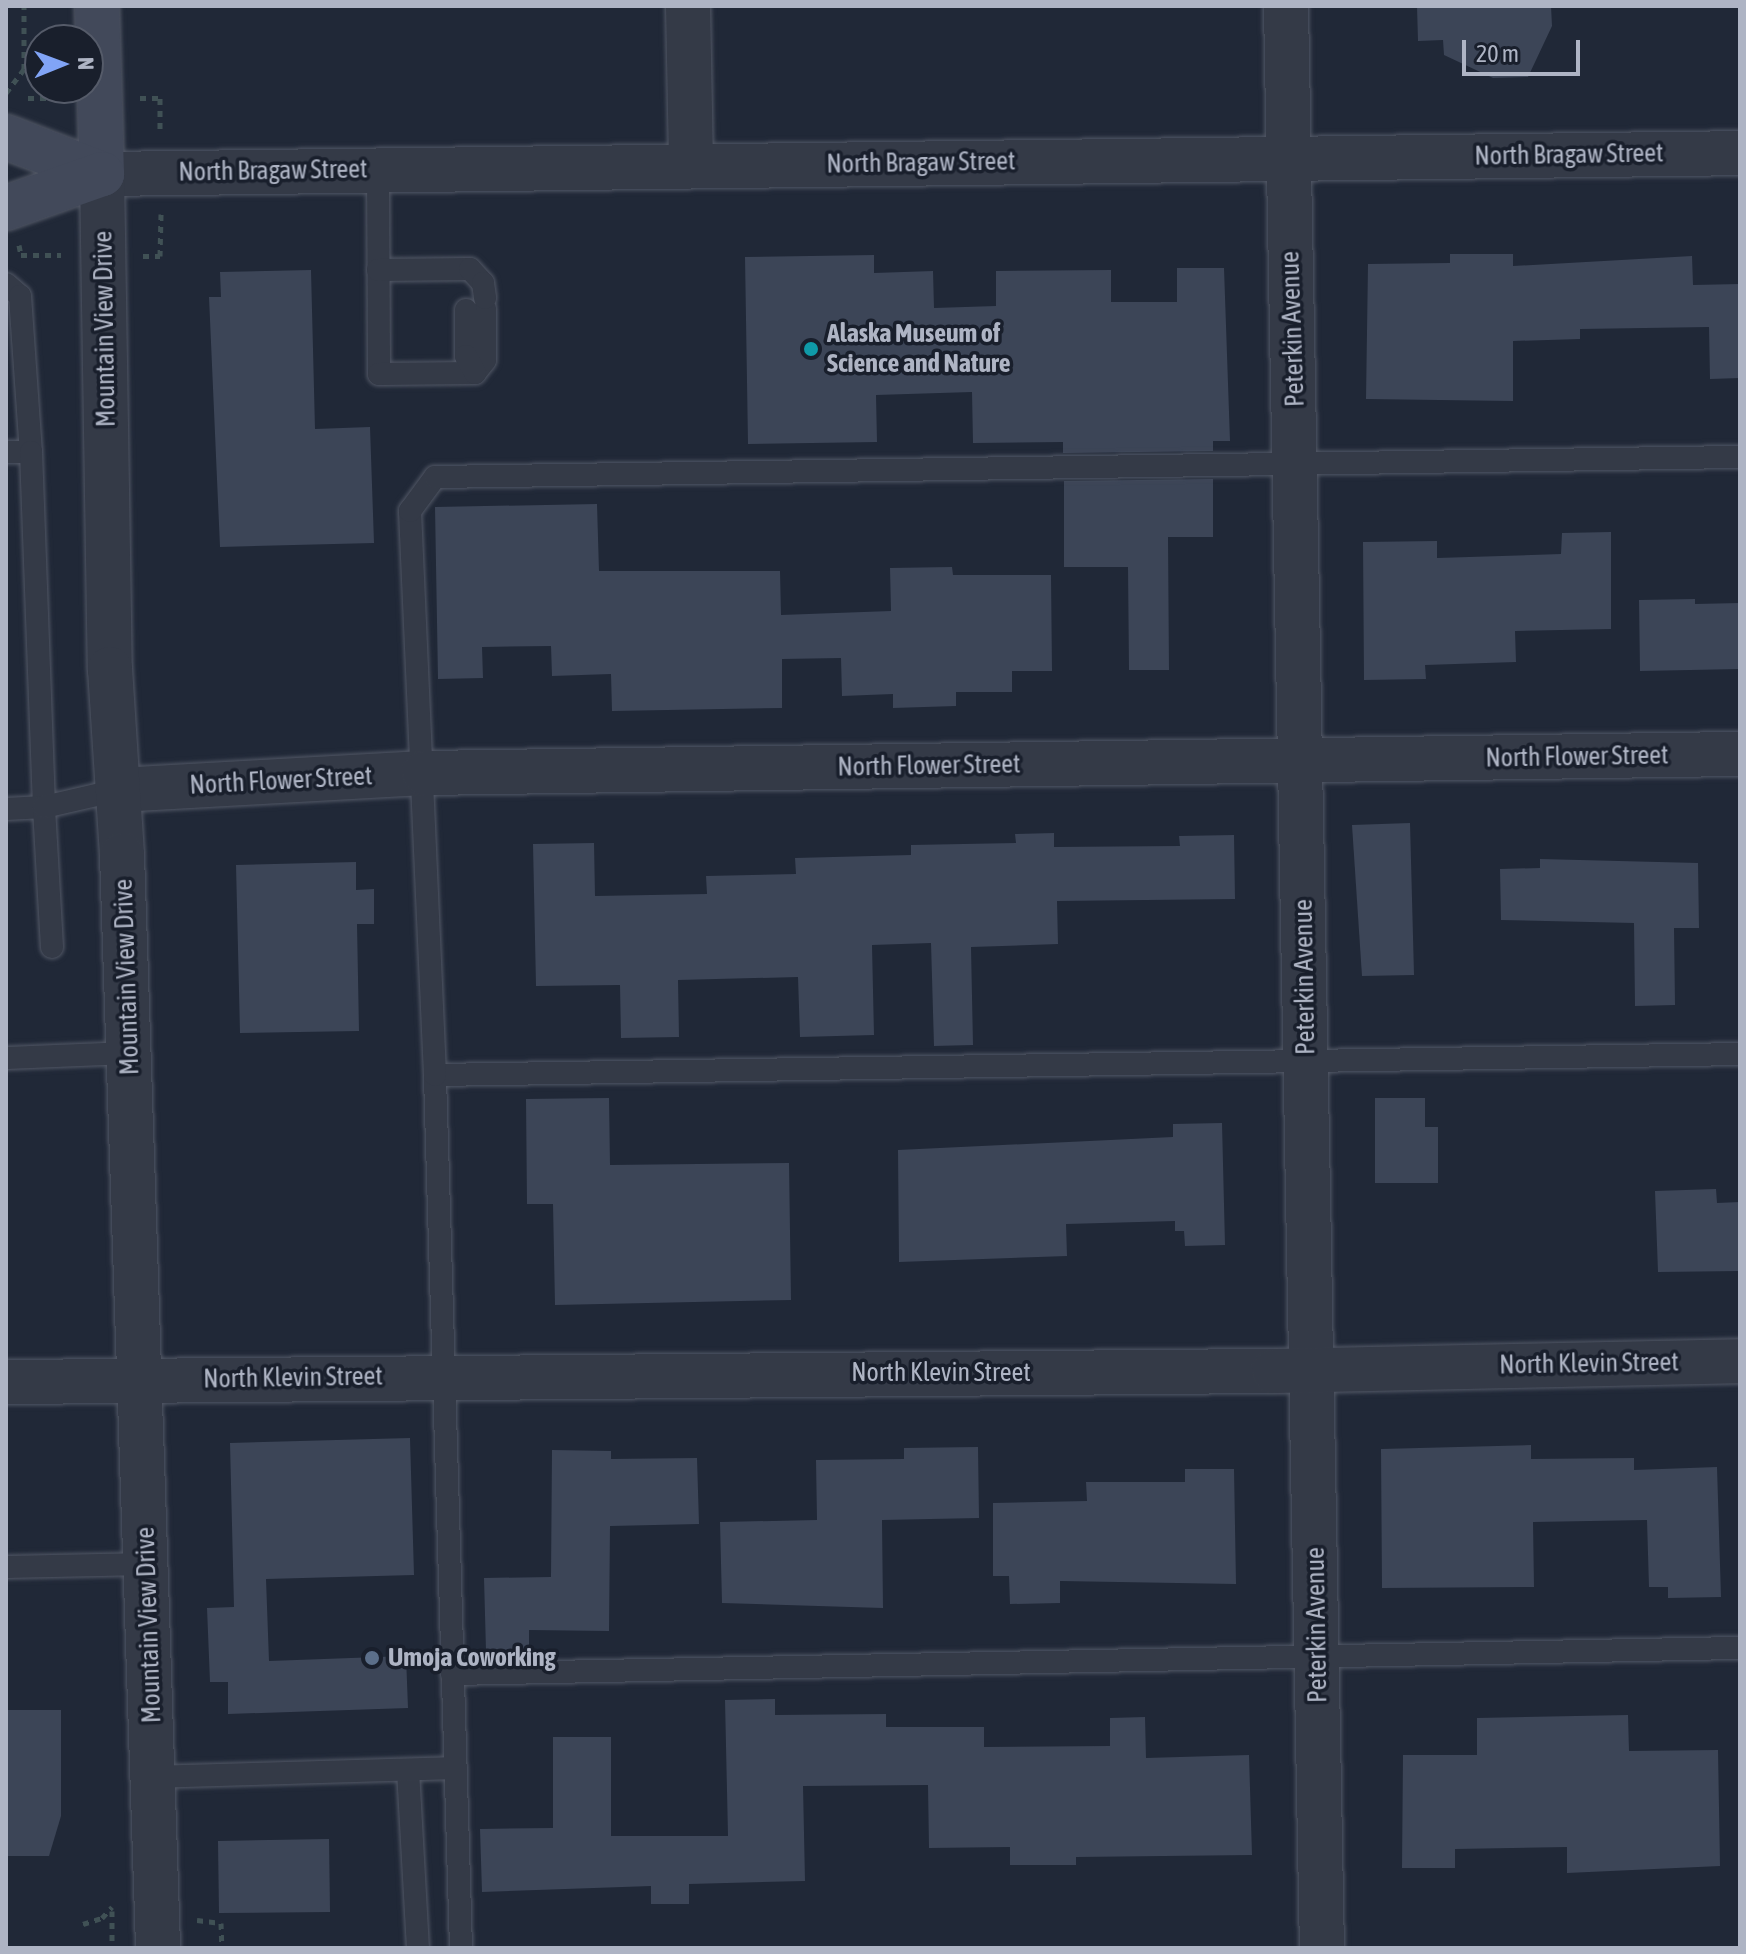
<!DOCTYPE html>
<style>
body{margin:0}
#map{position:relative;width:1746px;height:1954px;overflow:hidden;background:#202837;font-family:"Asap Condensed",sans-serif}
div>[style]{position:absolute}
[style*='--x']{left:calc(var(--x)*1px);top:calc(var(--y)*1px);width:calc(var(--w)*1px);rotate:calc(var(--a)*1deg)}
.building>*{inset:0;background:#3c4557}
.path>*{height:5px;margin-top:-2.5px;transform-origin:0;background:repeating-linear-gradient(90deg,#405155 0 6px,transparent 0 12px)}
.roads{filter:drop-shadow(0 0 2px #515765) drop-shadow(0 0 2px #515765)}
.service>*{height:22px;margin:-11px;padding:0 11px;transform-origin:11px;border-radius:11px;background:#343a47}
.minor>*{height:44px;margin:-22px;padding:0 22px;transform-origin:22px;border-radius:22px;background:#343a47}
.tertiary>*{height:44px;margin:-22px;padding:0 22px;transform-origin:22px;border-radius:22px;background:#343a47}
.secondary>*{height:44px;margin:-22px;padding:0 22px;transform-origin:22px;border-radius:22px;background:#42495a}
.dots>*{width:22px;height:22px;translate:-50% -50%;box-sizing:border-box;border:4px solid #191f2c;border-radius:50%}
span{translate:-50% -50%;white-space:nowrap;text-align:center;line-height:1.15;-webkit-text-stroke:7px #191f2c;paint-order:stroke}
.street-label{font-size:26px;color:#aeb4c4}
.poi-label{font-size:26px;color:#aeb4c4;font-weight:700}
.left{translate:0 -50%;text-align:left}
.frame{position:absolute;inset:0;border:8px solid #aeb4c4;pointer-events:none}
.north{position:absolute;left:24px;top:24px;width:80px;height:80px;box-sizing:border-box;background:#191f2c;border:2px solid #555b69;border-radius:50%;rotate:89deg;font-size:22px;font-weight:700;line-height:32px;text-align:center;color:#aeb4c4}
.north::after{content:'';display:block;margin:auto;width:28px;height:36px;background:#81a4f6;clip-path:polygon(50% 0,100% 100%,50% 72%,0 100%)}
.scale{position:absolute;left:1462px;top:40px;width:118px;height:36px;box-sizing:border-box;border:4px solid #aeb4c4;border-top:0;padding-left:10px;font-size:24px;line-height:28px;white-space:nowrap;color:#aeb4c4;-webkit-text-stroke:6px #191f2c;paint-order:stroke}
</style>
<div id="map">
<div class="building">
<div style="clip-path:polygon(1417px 6px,1551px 6px,1552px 26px,1528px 77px,1493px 78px,1444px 55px,1443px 40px,1418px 41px)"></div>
<div style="clip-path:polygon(1450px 254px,1513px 254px,1513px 266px,1692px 256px,1693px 285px,1740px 284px,1740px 378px,1710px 379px,1709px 327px,1580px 329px,1580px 339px,1513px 341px,1513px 401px,1366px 399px,1368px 264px,1450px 263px)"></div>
<div style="clip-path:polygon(874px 255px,874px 273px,933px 271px,934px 308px,996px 306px,996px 271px,1111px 270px,1111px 302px,1177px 302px,1177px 268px,1224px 268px,1230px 441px,1213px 441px,1213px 451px,1063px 453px,1063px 442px,973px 443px,972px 392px,876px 395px,877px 442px,748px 444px,745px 257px)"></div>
<div style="clip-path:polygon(311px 270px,315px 429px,370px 427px,374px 543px,220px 547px,209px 297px,221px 297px,220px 272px)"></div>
<div style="clip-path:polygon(1213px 479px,1213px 537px,1168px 537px,1169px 670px,1129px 670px,1128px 567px,1064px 567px,1064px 481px)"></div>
<div style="clip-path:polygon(597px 504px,599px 571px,780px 571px,781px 615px,891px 611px,890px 568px,952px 567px,953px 575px,1051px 575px,1052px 671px,1012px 671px,1012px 692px,956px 692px,956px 706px,893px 708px,893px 694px,842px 696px,841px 658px,782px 659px,782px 708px,612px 711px,611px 674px,552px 676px,551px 646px,482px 647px,483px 678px,438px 679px,435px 507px)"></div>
<div style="clip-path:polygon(1611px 532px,1611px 629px,1515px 631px,1516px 662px,1425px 665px,1426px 679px,1364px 680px,1363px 542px,1437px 541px,1437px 558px,1561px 554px,1562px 533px)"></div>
<div style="clip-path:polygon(1695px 599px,1695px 604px,1740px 603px,1740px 669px,1640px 671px,1639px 600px)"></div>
<div style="clip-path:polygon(1410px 823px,1414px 975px,1362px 976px,1352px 825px)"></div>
<div style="clip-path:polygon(1054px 833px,1054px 847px,1180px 846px,1179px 836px,1234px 835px,1235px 899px,1057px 901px,1058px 944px,971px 947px,973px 1045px,934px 1046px,931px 943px,872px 945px,874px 1035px,800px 1037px,798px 977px,678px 980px,679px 1037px,621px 1038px,620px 985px,536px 986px,533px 844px,594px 843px,595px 896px,707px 894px,706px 876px,796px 874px,795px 858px,911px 855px,911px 845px,1016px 843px,1015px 834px)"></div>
<div style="clip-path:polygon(1540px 859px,1698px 863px,1699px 928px,1674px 928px,1675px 1005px,1635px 1006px,1634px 923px,1501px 920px,1500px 869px,1540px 868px)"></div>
<div style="clip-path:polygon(356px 862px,356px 890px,374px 889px,374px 924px,357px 924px,359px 1031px,240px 1033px,236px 865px)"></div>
<div style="clip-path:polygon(609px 1098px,610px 1165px,789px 1163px,791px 1300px,555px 1305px,553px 1204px,527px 1204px,526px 1099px)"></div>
<div style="clip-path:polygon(1375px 1098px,1425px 1098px,1425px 1127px,1438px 1127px,1438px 1183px,1375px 1183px)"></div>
<div style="clip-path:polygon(1222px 1123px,1225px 1245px,1185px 1246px,1184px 1231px,1175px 1231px,1175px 1221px,1066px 1224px,1067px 1256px,899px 1262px,898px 1150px,1173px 1137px,1173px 1124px)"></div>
<div style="clip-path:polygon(1716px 1189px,1717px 1203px,1740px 1202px,1740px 1271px,1658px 1272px,1655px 1191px)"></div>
<div style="clip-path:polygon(410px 1438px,414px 1575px,266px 1579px,269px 1661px,406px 1656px,408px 1708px,228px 1714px,228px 1682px,210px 1682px,207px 1608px,234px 1607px,230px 1443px)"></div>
<div style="clip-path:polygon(1531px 1445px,1531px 1459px,1634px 1458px,1634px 1470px,1717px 1467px,1721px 1597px,1668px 1598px,1668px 1587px,1649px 1587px,1647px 1520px,1533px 1522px,1534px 1587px,1382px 1588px,1381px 1449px)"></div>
<div style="clip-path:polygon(978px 1447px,979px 1518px,882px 1520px,883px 1608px,722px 1603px,720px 1522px,817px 1520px,816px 1460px,904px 1459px,904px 1448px)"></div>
<div style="clip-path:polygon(552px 1450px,611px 1451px,611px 1459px,697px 1458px,699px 1524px,610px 1526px,609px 1631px,529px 1630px,529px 1650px,486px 1651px,484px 1578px,551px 1577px)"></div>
<div style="clip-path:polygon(1185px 1469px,1234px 1469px,1236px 1584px,1060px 1581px,1060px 1603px,1010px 1604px,1009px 1576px,993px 1576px,993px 1503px,1087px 1501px,1086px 1482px,1185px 1482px)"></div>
<div style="clip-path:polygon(775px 1699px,775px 1715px,886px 1714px,886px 1727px,984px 1727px,984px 1747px,1110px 1746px,1110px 1718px,1145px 1717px,1146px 1758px,1249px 1755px,1252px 1855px,1076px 1857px,1076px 1865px,1010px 1865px,1010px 1847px,929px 1848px,928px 1785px,803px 1786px,805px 1881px,689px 1884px,689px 1904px,651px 1904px,651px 1886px,482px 1892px,480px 1829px,553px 1828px,553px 1737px,611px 1737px,611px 1836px,728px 1836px,725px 1700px)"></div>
<div style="clip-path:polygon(6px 1710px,61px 1710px,61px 1816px,49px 1856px,6px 1856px)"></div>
<div style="clip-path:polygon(1628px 1715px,1629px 1751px,1718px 1750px,1720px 1866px,1567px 1873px,1567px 1847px,1455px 1849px,1455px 1868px,1402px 1868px,1403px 1755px,1477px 1755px,1477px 1718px)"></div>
<div style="clip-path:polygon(329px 1839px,330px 1912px,219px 1913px,218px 1841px)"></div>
</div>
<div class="path">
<div style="--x:6;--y:93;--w:30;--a:-53"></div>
<div style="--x:24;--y:69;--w:63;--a:-90"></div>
<div style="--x:28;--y:98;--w:30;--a:0"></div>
<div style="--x:140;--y:98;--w:20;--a:0"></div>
<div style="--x:160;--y:98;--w:34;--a:90"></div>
<div style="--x:19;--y:245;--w:10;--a:79"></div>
<div style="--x:21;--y:255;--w:40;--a:0"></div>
<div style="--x:143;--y:256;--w:17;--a:0"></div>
<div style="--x:160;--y:256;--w:42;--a:-88.6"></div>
<div style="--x:112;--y:1911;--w:37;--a:90"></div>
<div style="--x:197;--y:1920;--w:24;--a:7"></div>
<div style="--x:221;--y:1923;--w:25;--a:88"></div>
<div style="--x:83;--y:1924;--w:20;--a:-18"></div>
<div style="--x:102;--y:1918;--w:15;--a:-48"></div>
</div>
<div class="roads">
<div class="service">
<div style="--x:378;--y:170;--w:204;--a:89.7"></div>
<div style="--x:379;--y:374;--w:96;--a:-0.6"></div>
<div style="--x:475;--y:373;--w:16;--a:-52"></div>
<div style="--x:485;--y:360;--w:51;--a:-90"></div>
<div style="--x:378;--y:270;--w:92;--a:-0.6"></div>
<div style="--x:470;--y:269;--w:19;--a:47"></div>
<div style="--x:483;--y:283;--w:15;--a:82"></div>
<div style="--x:6;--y:284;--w:18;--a:41"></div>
<div style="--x:20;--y:296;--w:156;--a:86"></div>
<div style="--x:466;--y:310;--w:46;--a:90"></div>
<div style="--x:466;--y:356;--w:19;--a:62"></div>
<div style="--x:6;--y:452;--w:25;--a:0"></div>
<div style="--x:31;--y:452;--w:355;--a:87.9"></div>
<div style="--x:44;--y:807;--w:38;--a:177"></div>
<div style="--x:52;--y:947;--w:140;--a:-93.3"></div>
<div style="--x:44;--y:807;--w:76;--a:-12.9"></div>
<div style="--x:6;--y:1058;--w:124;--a:-2.3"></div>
<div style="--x:435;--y:1075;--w:1305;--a:-0.92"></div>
<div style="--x:6;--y:1567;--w:141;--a:-1.2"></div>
<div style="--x:452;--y:1674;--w:1288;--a:-1.16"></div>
<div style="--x:408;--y:1770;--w:178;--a:86.8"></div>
<div style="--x:153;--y:1777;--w:302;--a:-1.7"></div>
<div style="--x:461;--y:1948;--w:873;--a:-91.71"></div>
<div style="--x:435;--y:1075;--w:565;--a:-92.54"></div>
<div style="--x:410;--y:511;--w:42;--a:-53.7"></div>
<div style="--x:435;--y:477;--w:1305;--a:-0.88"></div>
</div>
<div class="minor">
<div style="--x:688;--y:6;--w:159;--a:88.9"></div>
<div style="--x:1286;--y:6;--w:1942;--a:88.94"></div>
<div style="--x:102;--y:174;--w:1638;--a:-0.73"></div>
<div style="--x:118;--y:790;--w:306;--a:-3.2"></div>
<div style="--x:424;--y:773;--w:1316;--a:-0.83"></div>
<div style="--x:6;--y:1382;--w:1268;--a:-0.5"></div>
<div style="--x:1274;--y:1371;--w:466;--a:-1.2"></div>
</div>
<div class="tertiary">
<div style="--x:102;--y:174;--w:495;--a:89.1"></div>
<div style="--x:110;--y:669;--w:186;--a:86.3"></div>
<div style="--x:122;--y:855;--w:1094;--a:88.11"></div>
</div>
<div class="secondary">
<div style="--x:97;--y:6;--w:168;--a:88.3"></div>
<div style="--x:6;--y:137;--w:103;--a:21.1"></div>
<div style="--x:6;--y:208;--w:102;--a:-19.5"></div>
</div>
</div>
<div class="dots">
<div style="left:811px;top:349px;background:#0f9aa8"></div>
<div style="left:372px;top:1658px;background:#5c6f8a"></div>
</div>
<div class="street-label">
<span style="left:1569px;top:155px;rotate:-1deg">North Bragaw Street</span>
<span style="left:921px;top:163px;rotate:-1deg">North Bragaw Street</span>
<span style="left:273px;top:171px;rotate:-1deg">North Bragaw Street</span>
<span style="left:105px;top:329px;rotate:-91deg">Mountain View Drive</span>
<span style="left:1293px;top:329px;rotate:-92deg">Peterkin Avenue</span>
<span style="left:1577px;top:757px;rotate:-1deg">North Flower Street</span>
<span style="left:929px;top:766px;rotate:-1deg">North Flower Street</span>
<span style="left:281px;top:781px;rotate:-3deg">North Flower Street</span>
<span style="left:127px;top:977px;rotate:-92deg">Mountain View Drive</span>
<span style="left:1305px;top:977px;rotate:-91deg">Peterkin Avenue</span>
<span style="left:1589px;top:1364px;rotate:-1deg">North Klevin Street</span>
<span style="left:941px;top:1373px">North Klevin Street</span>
<span style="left:293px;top:1378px;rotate:-1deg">North Klevin Street</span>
<span style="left:149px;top:1625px;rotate:-92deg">Mountain View Drive</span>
<span style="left:1317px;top:1625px;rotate:-91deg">Peterkin Avenue</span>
</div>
<div class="poi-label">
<span class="left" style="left:827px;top:349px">Alaska Museum of<br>Science and Nature</span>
<span class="left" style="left:388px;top:1658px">Umoja Coworking</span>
</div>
<div class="frame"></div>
<div class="north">N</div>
<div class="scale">20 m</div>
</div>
